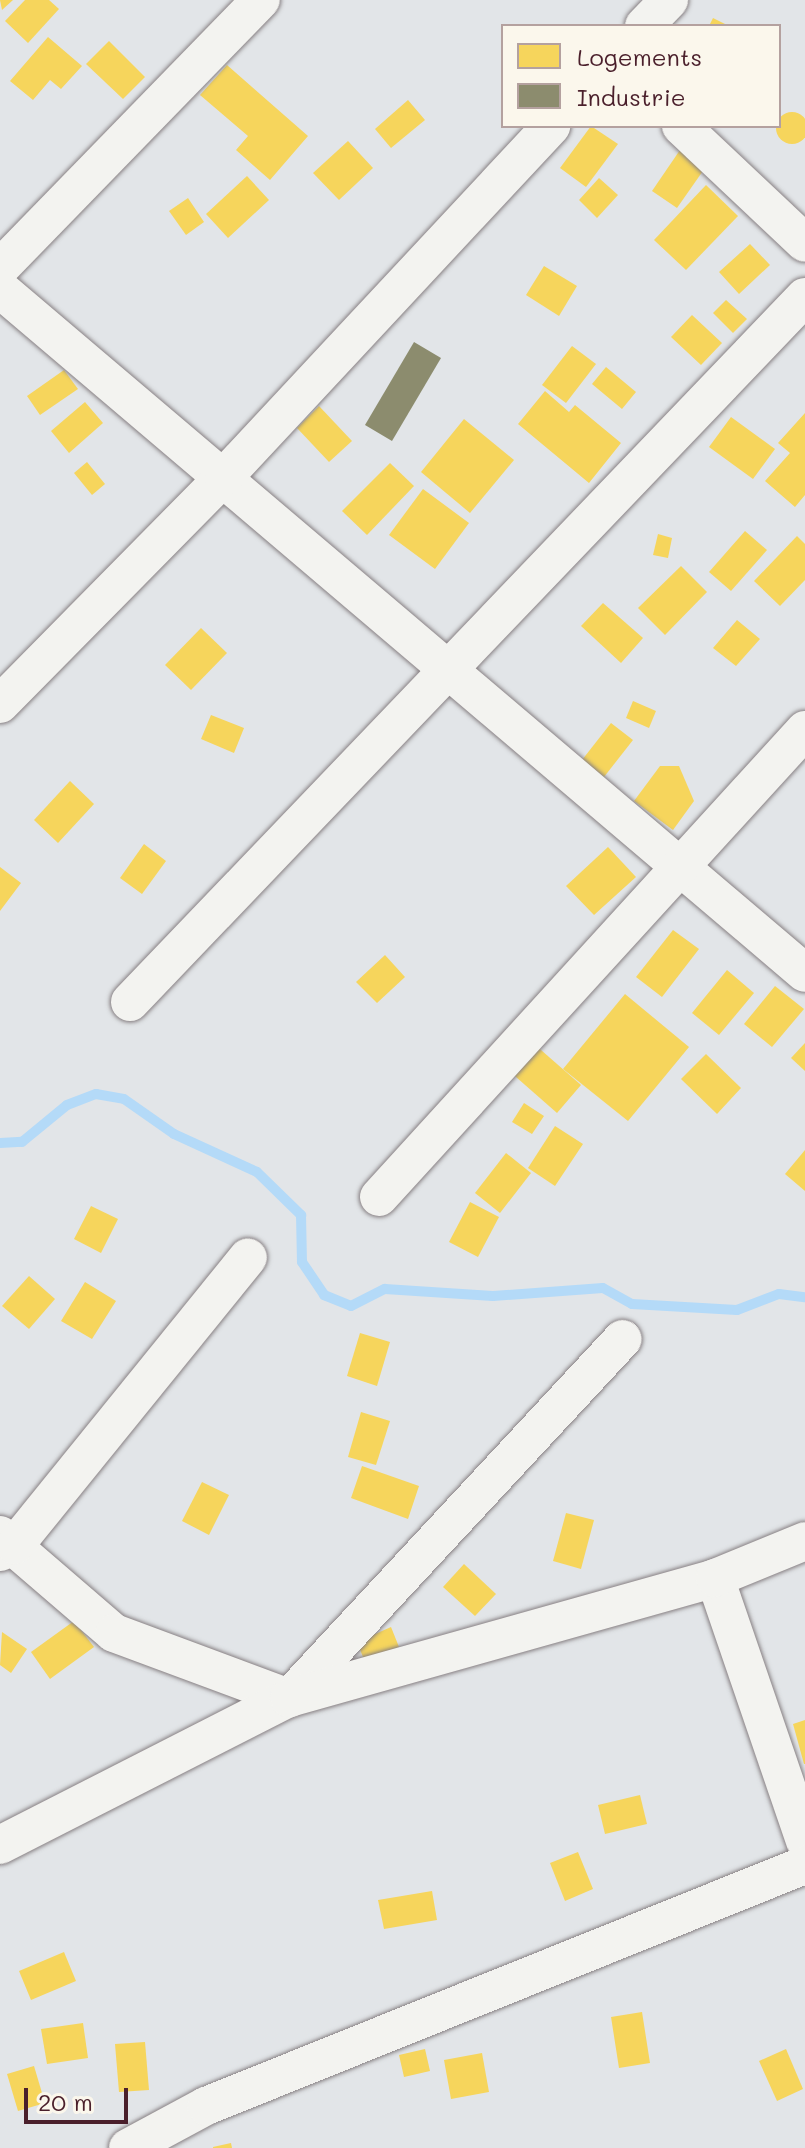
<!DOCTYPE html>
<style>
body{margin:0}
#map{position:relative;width:805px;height:2148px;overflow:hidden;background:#e2e5e8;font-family:Mali,sans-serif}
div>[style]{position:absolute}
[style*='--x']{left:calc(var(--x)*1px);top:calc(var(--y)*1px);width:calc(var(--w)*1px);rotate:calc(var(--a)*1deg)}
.homes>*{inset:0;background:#f6d55c}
.round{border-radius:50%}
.industry>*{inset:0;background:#8c8c6e}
.stream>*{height:10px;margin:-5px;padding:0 5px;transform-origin:5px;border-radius:5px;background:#b4daf8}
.roads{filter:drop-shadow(0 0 2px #878083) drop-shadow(0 0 2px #878083)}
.street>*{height:38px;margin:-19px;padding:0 19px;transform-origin:19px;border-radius:19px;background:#f3f3f0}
span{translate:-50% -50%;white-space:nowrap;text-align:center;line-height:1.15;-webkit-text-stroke:8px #fbf7ec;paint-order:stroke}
.legend{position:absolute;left:501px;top:24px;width:280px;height:104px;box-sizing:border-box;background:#fbf7ec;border:2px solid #b4a19f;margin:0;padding:10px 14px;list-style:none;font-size:24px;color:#4a1f2b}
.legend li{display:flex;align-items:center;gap:16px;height:40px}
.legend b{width:40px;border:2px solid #b4a19f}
.scale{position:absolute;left:24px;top:2088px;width:104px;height:36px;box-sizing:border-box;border:4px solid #4a1f2b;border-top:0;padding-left:10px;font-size:24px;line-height:28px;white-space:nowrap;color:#4a1f2b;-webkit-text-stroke:6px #fbf7ec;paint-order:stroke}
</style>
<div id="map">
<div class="homes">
<div style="clip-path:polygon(0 0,13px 0,2px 10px)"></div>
<div style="clip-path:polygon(25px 0,49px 0,59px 9px,28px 43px,5px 21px)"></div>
<div style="clip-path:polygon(713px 18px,729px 26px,709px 26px)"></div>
<div style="clip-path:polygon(48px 37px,82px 66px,61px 89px,50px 80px,33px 100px,10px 81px)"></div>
<div style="clip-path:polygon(109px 41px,145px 77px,123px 99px,86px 64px)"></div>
<div style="clip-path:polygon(227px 65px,308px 136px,270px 180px,236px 150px,248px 136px,200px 95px)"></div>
<div style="clip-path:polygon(408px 100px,425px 120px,391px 148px,375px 129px)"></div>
<div class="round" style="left:776px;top:112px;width:32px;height:32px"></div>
<div style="clip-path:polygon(591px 126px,618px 144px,586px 187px,560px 168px)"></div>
<div style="clip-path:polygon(348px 141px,373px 168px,339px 200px,313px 173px)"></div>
<div style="clip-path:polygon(680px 150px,705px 168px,677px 208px,652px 191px)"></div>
<div style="clip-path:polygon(247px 176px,269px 200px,228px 238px,206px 214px)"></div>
<div style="clip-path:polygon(599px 178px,618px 195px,597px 218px,579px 200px)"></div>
<div style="clip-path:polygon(706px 185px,738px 216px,686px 270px,654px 240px)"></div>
<div style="clip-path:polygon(188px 198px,204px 222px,186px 235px,169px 211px)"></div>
<div style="clip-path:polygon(750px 244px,770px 265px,739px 294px,719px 272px)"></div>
<div style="clip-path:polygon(544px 266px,577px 286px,559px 316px,526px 295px)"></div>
<div style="clip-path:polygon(726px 300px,747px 319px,733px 333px,713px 313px)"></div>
<div style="clip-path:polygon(692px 315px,722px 343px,701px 365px,671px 337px)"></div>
<div style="clip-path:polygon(572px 346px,596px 364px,566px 403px,542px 385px)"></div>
<div style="clip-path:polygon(606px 367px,636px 392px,622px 409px,592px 384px)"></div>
<div style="clip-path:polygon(64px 370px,78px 389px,40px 415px,27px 396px)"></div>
<div style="clip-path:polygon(545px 391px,569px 412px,575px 405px,621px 443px,589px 483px,518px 424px)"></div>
<div style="clip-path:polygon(85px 402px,103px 423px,69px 453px,51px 431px)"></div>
<div style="clip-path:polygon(319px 406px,352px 441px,329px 462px,297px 428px)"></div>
<div style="clip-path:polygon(805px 413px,805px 495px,795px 507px,765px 481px,790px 453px,778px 443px)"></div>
<div style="clip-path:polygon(731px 417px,775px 449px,753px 479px,709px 447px)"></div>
<div style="clip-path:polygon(464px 419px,514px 460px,470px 513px,421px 472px)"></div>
<div style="clip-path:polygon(87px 462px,105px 484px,92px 495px,74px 473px)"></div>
<div style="clip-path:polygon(390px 463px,414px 486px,367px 535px,342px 511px)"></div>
<div style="clip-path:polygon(423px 489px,469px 523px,435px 569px,389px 535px)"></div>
<div style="clip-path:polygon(745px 531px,767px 550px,731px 591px,709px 572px)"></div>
<div style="clip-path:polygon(658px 534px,672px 538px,668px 558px,653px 555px)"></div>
<div style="clip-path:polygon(797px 536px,805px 544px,805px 580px,780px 606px,754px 581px)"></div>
<div style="clip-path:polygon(681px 566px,707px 592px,665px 635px,638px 608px)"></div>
<div style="clip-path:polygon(603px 603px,643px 638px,621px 663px,581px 626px)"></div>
<div style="clip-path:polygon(737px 620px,760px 639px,736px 666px,713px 648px)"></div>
<div style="clip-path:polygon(201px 628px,227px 653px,191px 690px,165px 665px)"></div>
<div style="clip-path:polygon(633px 701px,656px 711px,649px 728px,626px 718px)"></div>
<div style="clip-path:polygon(211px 715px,244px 728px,234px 753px,201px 739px)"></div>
<div style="clip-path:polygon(611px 723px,633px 740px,604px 777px,582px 760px)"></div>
<div style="clip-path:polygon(660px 766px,679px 766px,694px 801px,673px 830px,634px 801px)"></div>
<div style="clip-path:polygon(70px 781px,94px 804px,58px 843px,34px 820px)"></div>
<div style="clip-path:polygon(144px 844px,166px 861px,142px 894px,120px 878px)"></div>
<div style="clip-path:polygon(608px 847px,636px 877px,594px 915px,566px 886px)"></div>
<div style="clip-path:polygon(0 867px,21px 883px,0 911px)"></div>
<div style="clip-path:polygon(673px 930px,699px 949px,662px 997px,636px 977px)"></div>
<div style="clip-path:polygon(385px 955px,405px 977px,377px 1003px,356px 982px)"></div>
<div style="clip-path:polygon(727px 970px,754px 993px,719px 1035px,692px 1013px)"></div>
<div style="clip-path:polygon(775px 986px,804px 1009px,772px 1047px,744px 1024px)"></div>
<div style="clip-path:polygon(625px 994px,689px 1047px,628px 1121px,563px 1069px)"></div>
<div style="clip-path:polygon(533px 1043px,581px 1085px,557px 1113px,508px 1070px)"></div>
<div style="clip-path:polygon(805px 1043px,805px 1071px,791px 1058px)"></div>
<div style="clip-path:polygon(706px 1054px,741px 1088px,717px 1114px,681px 1079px)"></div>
<div style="clip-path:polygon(524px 1103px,544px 1116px,532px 1134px,512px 1122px)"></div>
<div style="clip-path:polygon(555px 1126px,583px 1144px,555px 1186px,528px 1168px)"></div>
<div style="clip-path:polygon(805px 1150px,805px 1191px,785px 1174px)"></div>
<div style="clip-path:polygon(506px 1153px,531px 1173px,500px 1213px,475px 1193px)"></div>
<div style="clip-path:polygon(470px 1202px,499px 1217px,478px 1257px,449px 1242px)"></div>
<div style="clip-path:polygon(91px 1206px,118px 1219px,101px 1253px,74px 1239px)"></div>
<div style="clip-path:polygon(29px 1276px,55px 1299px,29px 1329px,2px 1306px)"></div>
<div style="clip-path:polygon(85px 1282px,116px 1301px,92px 1339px,61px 1321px)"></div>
<div style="clip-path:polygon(360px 1333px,390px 1342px,377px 1386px,347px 1376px)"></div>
<div style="clip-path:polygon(361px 1412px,390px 1421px,376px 1465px,348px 1457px)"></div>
<div style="clip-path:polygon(362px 1466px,419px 1486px,408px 1519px,351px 1498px)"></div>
<div style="clip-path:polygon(202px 1482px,229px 1495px,209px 1535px,182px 1521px)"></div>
<div style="clip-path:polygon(566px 1513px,594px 1520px,581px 1569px,553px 1561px)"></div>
<div style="clip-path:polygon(464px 1564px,496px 1594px,475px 1616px,443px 1587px)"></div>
<div style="clip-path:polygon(74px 1621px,94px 1647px,50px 1679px,31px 1652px)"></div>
<div style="clip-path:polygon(391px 1627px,399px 1647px,365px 1662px,357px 1642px)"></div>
<div style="clip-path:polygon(2px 1632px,27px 1649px,11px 1673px,0 1665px)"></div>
<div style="clip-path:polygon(805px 1720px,805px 1764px,804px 1764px,793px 1724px)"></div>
<div style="clip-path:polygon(640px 1795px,647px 1824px,605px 1834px,598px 1805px)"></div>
<div style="clip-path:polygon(578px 1852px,593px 1889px,565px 1901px,550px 1863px)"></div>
<div style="clip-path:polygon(432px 1891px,437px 1920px,384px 1929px,378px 1900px)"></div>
<div style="clip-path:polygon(64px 1952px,76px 1981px,31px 2000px,19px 1971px)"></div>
<div style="clip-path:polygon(642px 2012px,650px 2063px,619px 2068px,611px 2017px)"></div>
<div style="clip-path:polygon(83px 2023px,88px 2058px,47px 2064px,41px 2029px)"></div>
<div style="clip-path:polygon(145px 2042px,149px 2090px,119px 2092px,115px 2044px)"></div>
<div style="clip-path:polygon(425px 2049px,430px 2071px,404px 2077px,399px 2055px)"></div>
<div style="clip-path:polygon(786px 2049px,803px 2089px,777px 2101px,759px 2061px)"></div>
<div style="clip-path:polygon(482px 2053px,489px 2092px,451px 2099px,444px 2060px)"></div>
<div style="clip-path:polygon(34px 2066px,45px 2103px,18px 2111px,7px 2074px)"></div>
<div style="clip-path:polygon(231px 2143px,232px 2148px,213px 2148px,213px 2147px)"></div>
</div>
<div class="industry">
<div style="clip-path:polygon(414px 342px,441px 358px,392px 441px,365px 425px)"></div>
</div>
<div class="stream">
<div style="--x:0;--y:1143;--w:22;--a:-3"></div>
<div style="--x:22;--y:1142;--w:58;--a:-39.4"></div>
<div style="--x:67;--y:1105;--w:31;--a:-21"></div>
<div style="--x:96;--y:1094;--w:28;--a:10"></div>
<div style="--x:124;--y:1099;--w:61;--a:35"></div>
<div style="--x:174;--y:1134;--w:91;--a:24.6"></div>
<div style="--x:257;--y:1172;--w:62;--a:44.3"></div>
<div style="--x:301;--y:1215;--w:47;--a:88.8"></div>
<div style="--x:302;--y:1262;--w:40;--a:56"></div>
<div style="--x:324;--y:1295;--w:29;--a:22"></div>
<div style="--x:351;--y:1306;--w:38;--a:-27"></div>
<div style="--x:385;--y:1289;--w:108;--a:3.7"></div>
<div style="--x:493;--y:1296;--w:110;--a:-4.2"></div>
<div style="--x:603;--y:1288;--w:33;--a:29"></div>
<div style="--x:632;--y:1304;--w:105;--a:3.3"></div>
<div style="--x:737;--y:1310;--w:45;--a:-20.9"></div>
<div style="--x:779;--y:1294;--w:26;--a:7"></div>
</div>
<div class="roads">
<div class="street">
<div style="--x:644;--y:26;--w:36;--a:-46"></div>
<div style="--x:681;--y:126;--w:170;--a:43.3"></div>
<div style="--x:0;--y:268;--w:374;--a:-45.8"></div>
<div style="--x:0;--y:289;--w:1056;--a:40.35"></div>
<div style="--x:0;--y:704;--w:319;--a:-45.4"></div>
<div style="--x:224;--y:477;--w:480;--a:-47"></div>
<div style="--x:130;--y:1002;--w:976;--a:-46.25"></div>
<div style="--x:379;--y:1197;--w:632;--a:-47.63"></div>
<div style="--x:0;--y:1535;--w:150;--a:40.7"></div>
<div style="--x:114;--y:1633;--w:187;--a:20.4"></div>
<div style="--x:289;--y:1698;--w:490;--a:-47.1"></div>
<div style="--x:0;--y:1552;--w:17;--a:-25"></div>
<div style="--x:15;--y:1545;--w:370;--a:-51"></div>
<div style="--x:715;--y:1578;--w:278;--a:71.1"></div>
<div style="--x:0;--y:1845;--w:324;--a:-27"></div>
<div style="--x:289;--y:1698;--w:443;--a:-15.7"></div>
<div style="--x:715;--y:1578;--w:97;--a:-22.3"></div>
<div style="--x:128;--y:2148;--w:89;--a:-28.3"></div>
<div style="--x:206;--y:2106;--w:646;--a:-21.92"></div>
</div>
</div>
<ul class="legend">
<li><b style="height:22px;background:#f6d55c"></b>Logements</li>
<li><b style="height:22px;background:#8c8c6e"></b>Industrie</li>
</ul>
<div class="scale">20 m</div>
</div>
